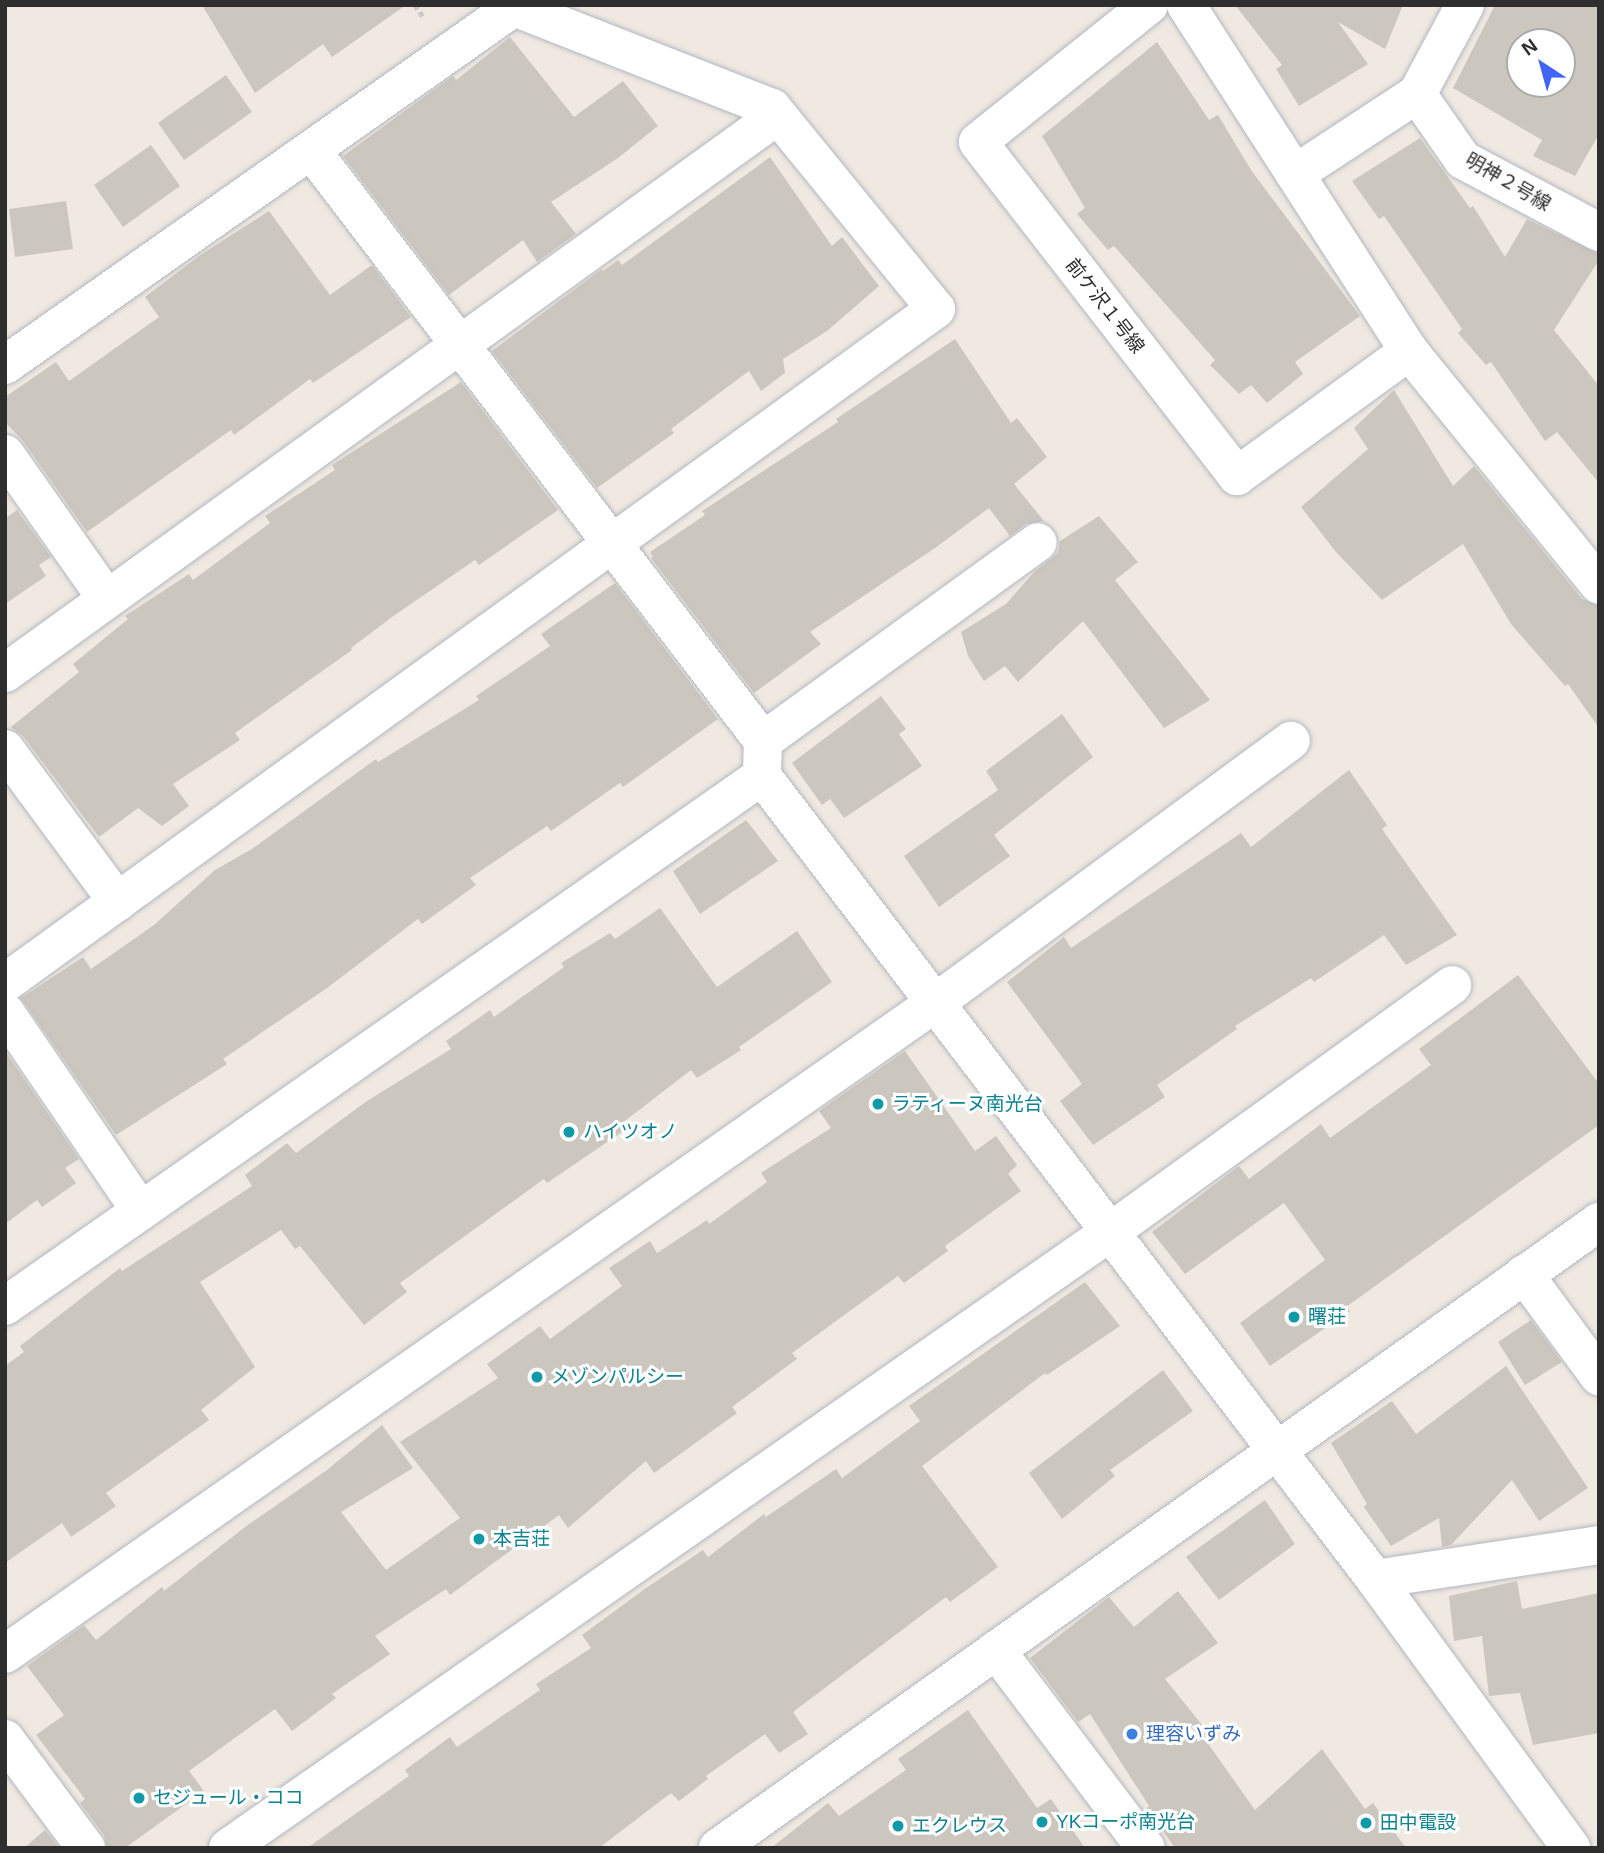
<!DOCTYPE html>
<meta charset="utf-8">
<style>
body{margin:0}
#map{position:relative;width:1604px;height:1853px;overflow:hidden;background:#efe9e1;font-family:Helvetica,"Noto Sans JP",sans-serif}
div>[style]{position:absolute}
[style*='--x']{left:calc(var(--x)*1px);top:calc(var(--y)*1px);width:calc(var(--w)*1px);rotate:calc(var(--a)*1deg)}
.building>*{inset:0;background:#cbc7bf}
.path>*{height:4.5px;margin-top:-2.25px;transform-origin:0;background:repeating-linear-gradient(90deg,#c9c9c9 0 5px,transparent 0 8.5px)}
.roads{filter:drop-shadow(0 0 2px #b4b7c1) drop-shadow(0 0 2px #b4b7c1)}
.street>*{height:38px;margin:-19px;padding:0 19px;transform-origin:19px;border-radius:19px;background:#fff}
.dots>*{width:19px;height:19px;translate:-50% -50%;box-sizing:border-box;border:4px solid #fff;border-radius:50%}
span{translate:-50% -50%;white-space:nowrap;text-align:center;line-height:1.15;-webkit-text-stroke:6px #fff;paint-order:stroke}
.street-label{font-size:19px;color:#2e2e2e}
.culture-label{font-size:19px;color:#0d838f}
.left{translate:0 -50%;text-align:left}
.shop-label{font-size:19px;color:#366cbe}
.frame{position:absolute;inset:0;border:7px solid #2e2e2e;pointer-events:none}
.north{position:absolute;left:1506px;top:28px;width:70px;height:70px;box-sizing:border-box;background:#fff;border:2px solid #ababab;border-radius:50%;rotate:324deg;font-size:19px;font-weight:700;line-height:28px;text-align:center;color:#2e2e2e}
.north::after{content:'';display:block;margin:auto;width:24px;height:32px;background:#4264fb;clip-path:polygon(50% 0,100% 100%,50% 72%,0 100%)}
</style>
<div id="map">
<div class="building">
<div style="clip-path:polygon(202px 5px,406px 5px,332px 57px,323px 44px,255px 93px)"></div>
<div style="clip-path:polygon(1235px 5px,1403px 5px,1385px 49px,1338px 22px,1368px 64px,1299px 106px,1276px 69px,1282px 65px)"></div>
<div style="clip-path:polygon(evenodd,1495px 5px,1599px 5px,1599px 134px,1575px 176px,1533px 156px,1542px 140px,1453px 88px,1495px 5px,1520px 42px,1562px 42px,1562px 84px,1520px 84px,1520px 42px)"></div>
<div style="clip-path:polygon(510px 37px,574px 117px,623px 81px,658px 126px,618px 158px,551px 202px,576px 234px,537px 262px,523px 240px,449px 295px,343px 156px,453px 76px,456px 80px)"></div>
<div style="clip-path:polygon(1157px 42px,1209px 120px,1218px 115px,1251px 170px,1360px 316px,1295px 362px,1303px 374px,1267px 403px,1251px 385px,1239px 394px,1210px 365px,1215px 360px,1114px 246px,1108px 250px,1077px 214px,1085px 208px,1042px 136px)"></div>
<div style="clip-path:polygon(226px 75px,252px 112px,184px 160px,158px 123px)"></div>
<div style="clip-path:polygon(1420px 138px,1470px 208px,1473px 206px,1505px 257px,1527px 219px,1599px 254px,1599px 260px,1554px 330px,1599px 386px,1599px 483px,1557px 432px,1545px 441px,1491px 362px,1486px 365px,1458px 333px,1462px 329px,1384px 216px,1379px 219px,1352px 181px)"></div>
<div style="clip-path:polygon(151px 145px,180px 186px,123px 227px,94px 185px)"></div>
<div style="clip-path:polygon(770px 157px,832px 246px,842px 237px,879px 286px,827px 331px,783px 359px,785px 373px,761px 391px,749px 371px,671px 429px,674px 433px,597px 488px,492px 351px,602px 269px,603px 271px,618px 260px,622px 265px)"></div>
<div style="clip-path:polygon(66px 201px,73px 249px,15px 257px,9px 209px)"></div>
<div style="clip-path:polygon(269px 211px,330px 295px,372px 265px,411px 317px,313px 383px,310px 379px,234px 435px,231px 430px,87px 532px,23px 441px,5px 422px,5px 397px,56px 362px,69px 381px,159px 317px,145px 297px,199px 256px)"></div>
<div style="clip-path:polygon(955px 339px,1011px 423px,1017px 418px,1047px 457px,1014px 484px,1044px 521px,1026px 524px,1010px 536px,989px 508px,935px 548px,810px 632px,821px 644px,754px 693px,651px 558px,653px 557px,650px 552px,705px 515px,702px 511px,838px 422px,836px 419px)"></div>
<div style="clip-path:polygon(461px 382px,558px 510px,479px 565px,475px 560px,392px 617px,351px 648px,352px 650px,235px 733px,240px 740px,173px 784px,189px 806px,162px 826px,138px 808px,99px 837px,23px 736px,11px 727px,79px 672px,73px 664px,128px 619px,125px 616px,189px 574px,193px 580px,270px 523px,265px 516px,335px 470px,332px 465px)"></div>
<div style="clip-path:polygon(1394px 390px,1453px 486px,1474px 466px,1582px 599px,1599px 606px,1599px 728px,1568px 684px,1565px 686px,1511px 624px,1463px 544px,1382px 600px,1336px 552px,1301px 507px,1368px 449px,1354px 428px)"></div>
<div style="clip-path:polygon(17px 510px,51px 557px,39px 565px,46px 576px,5px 604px,5px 515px,7px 517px)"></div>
<div style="clip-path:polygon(1099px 516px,1138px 562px,1115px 580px,1210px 700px,1164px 728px,1083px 621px,1018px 682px,1005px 666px,984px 681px,968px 656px,961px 632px,1006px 604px,1035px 571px,1051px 559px,1058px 552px,1060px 541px)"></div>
<div style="clip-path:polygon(615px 583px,718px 719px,623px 787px,620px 783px,551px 831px,547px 826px,470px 878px,476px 885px,422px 924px,418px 919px,327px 988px,223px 1059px,227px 1064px,116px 1135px,21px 998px,83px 957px,91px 969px,154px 925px,215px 870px,252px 849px,376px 759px,378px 762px,479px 700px,476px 696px,550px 646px,541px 634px)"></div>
<div style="clip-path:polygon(881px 696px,906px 729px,899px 734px,922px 766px,844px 818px,830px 799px,822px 805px,792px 763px)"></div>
<div style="clip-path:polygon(1062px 714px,1093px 757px,994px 835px,1010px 856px,939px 907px,904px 856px,998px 790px,986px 771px)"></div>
<div style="clip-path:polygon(1349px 770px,1387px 825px,1382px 829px,1457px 935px,1406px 965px,1384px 935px,1314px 982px,1311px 978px,1235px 1026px,1237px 1029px,1157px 1085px,1165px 1097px,1093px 1145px,1060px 1101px,1082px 1084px,1007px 982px,1064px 937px,1071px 948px,1241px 833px,1251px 847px)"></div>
<div style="clip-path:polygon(746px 820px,778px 861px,700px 914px,673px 871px)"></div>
<div style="clip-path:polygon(660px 908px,717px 987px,797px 931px,832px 982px,739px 1047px,741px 1050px,697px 1078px,691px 1070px,621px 1124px,625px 1130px,547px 1183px,544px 1179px,400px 1283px,407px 1292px,364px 1325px,300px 1246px,295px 1249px,281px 1230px,200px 1282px,255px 1367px,201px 1410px,209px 1420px,106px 1493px,116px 1506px,71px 1537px,62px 1523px,5px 1563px,5px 1366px,24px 1352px,20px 1346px,120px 1268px,122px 1271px,252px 1186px,245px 1175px,287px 1143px,296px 1153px,367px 1101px,451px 1049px,446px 1041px,490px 1010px,494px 1017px,564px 967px,561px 963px,610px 933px,615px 939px)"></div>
<div style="clip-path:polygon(1518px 975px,1599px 1084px,1599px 1125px,1346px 1307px,1350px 1311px,1270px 1366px,1240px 1323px,1325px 1260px,1284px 1203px,1185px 1274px,1152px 1232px,1239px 1166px,1249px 1179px,1321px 1124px,1330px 1138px,1431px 1065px,1419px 1049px)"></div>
<div style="clip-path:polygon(5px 1051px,79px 1159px,65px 1168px,76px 1183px,42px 1207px,37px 1200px,5px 1224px)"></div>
<div style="clip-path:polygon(905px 1051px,975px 1151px,996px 1136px,1017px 1165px,1008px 1174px,1021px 1191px,945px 1246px,948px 1251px,904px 1283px,898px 1276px,792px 1353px,797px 1359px,732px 1407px,737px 1413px,654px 1473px,646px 1461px,568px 1528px,559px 1515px,450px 1595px,446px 1589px,375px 1636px,390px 1654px,332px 1694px,336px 1698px,292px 1731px,275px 1709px,189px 1771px,204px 1791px,125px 1848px,107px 1848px,104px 1835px,80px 1803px,85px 1799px,36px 1735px,64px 1715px,27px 1666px,84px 1625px,96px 1640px,162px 1587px,164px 1591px,245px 1527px,327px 1470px,382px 1425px,413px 1468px,341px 1512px,386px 1570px,460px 1518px,400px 1442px,498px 1378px,487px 1364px,540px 1326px,550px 1339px,622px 1286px,609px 1268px,650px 1241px,657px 1253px,707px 1220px,709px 1224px,767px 1182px,761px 1173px,831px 1128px,819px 1111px)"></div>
<div style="clip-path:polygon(1085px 1282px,1120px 1326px,1047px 1375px,1045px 1373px,922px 1466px,998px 1567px,950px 1602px,946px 1597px,793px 1712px,808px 1734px,779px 1753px,765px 1734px,706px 1776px,708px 1779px,679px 1801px,671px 1793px,599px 1848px,307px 1848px,409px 1776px,405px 1770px,450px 1737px,457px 1747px,540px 1690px,536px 1684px,591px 1648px,582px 1635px,646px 1588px,703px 1550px,708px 1557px,764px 1514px,766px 1517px,836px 1469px,842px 1478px,920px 1421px,909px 1406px)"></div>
<div style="clip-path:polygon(1531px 1320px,1562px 1362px,1525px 1385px,1498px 1342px)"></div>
<div style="clip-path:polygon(1506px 1366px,1588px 1488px,1539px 1521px,1512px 1480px,1451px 1545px,1442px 1547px,1439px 1518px,1391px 1546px,1364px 1507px,1367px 1504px,1331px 1443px,1392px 1401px,1416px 1434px)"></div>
<div style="clip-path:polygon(1163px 1370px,1193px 1411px,1110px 1470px,1115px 1476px,1062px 1519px,1029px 1473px)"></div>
<div style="clip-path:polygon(1265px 1500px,1295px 1544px,1219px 1600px,1186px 1557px)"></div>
<div style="clip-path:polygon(1517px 1581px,1522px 1609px,1599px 1593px,1599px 1733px,1533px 1745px,1520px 1693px,1489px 1696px,1482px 1636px,1454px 1641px,1449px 1596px)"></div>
<div style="clip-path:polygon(1178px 1591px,1218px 1643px,1165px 1679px,1215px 1741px,1209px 1745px,1255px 1810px,1322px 1749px,1365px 1809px,1373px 1803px,1406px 1848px,1175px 1848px,1147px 1808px,1149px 1806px,1090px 1714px,1078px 1722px,1030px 1658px,1109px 1597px,1134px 1627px)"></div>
<div style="clip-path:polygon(968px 1710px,1037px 1808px,1051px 1799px,1085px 1848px,771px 1848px,828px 1803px,839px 1816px,906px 1770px,898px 1759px)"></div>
<div style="clip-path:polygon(45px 1830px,59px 1848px,24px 1848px)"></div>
</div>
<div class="path">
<div style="--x:415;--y:5;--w:16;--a:55"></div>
</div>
<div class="roads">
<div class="street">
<div style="--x:1149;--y:5;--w:219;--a:141.3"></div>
<div style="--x:978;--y:142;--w:423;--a:52.2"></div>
<div style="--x:1237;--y:476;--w:213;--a:-36"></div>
<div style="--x:1186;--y:5;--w:412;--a:57.2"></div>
<div style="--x:1409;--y:351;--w:301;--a:50.9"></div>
<div style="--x:1465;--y:5;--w:101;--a:118.3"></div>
<div style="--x:1417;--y:94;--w:80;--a:55.1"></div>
<div style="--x:1463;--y:160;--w:154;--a:27.9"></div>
<div style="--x:311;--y:150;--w:744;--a:52.59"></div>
<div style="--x:763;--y:741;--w:35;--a:92"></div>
<div style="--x:1295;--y:174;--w:146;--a:-33.3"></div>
<div style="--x:5;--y:365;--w:622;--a:-35.12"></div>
<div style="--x:514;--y:7;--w:277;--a:21.4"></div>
<div style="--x:772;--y:108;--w:259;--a:50.8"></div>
<div style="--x:936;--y:309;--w:1149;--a:144.1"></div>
<div style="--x:5;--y:454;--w:177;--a:54.9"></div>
<div style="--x:5;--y:673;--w:953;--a:-35.82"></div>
<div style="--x:763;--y:741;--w:339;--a:-35.9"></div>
<div style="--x:5;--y:749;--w:190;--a:53.6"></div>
<div style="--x:5;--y:1012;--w:241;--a:55.7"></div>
<div style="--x:1524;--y:1274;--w:127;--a:53.7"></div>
<div style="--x:5;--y:1306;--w:924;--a:-35"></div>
<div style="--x:762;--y:776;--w:1010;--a:52.64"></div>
<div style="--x:1375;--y:1579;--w:333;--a:53.9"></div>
<div style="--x:1375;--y:1579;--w:227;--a:-8.6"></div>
<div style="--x:996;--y:1650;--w:248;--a:52.9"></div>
<div style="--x:5;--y:1654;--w:1135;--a:-34.99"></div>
<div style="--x:935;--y:1003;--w:442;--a:-36.4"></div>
<div style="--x:5;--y:1739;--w:136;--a:53.4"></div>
<div style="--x:228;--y:1848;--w:1076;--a:-34.93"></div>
<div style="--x:1110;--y:1232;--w:422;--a:-35.8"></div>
<div style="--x:718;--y:1848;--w:1081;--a:-35.4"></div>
</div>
</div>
<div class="dots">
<div style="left:878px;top:1104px;background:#0f9aa8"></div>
<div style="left:569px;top:1132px;background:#0f9aa8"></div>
<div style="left:1294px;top:1317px;background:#0f9aa8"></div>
<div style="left:537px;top:1377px;background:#0f9aa8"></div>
<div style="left:479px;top:1539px;background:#0f9aa8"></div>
<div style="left:1132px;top:1734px;background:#3f7fe0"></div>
<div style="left:139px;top:1798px;background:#0f9aa8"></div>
<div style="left:1042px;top:1822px;background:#0f9aa8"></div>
<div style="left:1366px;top:1823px;background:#0f9aa8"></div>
<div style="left:898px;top:1826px;background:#0f9aa8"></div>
</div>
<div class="street-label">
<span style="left:1508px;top:182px;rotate:30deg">明神２号線</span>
<span style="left:1105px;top:306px;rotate:52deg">前ケ沢１号線</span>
</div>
<div class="culture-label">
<span class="left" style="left:892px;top:1104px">ラティーヌ南光台</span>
<span class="left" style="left:583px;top:1132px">ハイツオノ</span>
<span class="left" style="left:1308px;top:1317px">曙荘</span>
<span class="left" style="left:551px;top:1377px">メゾンパルシー</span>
<span class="left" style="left:493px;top:1539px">本吉荘</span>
<span class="left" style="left:153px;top:1798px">セジュール・ココ</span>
<span class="left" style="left:1056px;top:1822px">YKコーポ南光台</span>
<span class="left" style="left:1380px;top:1823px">田中電設</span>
<span class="left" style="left:912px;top:1826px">エクレウス</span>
</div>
<div class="shop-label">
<span class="left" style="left:1146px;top:1734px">理容いずみ</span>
</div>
<div class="frame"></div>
<div class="north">N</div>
</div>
